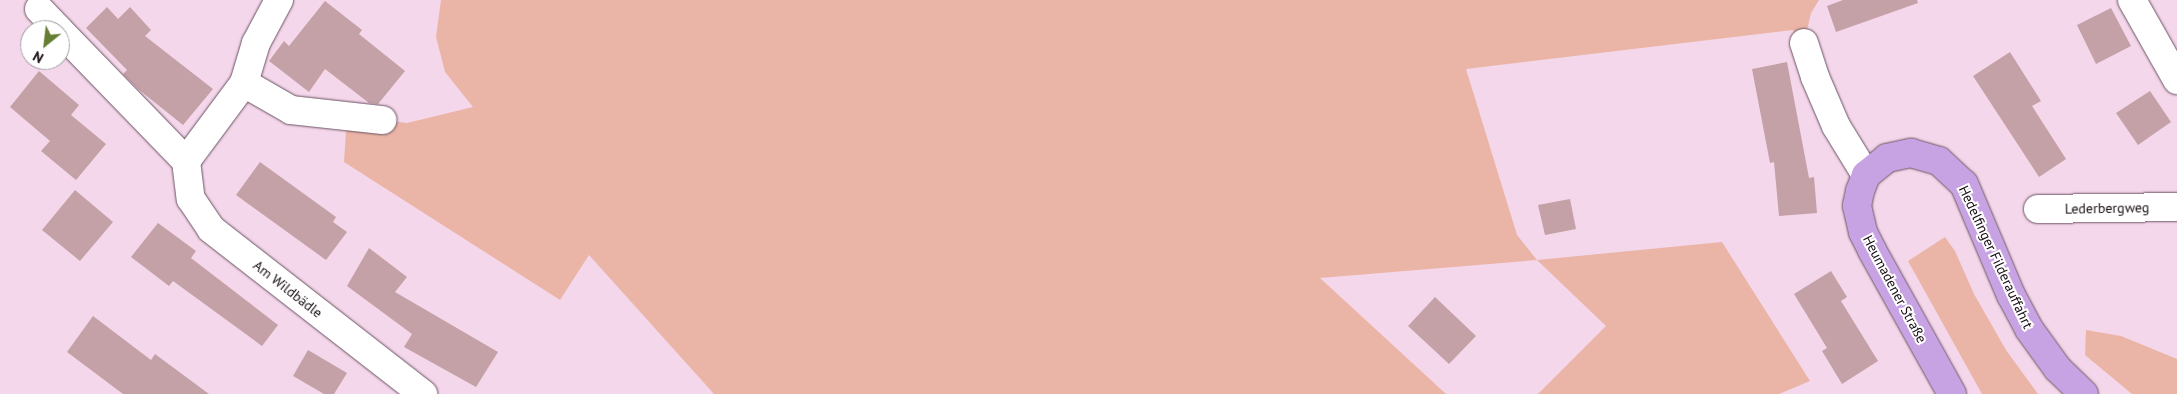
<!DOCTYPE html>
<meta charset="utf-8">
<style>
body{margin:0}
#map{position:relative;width:2177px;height:394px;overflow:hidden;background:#f4d7ea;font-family:"PT Sans",sans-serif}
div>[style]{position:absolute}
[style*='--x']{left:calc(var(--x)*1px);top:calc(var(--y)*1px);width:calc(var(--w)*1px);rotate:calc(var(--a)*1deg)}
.green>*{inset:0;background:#eab5a6}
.building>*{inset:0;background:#c4a1a6}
.roads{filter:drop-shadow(0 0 1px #6b5263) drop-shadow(0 0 1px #6b5263)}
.minor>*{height:28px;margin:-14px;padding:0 14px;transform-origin:14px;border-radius:14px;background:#fff}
.major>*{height:28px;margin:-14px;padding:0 14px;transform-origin:14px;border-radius:14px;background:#c8a3e4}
span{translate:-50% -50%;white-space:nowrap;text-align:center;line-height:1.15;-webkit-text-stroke:4px #fff;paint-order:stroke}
.street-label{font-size:14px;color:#160c13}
.north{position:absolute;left:20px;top:20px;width:50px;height:50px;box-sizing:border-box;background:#fff;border:1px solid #a29ea1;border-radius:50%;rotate:209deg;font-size:14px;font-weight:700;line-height:20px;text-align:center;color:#160c13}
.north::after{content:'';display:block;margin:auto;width:18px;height:22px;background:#667e31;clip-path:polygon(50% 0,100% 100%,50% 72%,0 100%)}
</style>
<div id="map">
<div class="green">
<div style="clip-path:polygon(441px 0,1819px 0,1811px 13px,1804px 43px,1793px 30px,1466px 69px,1517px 235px,1537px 260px,1722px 242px,1810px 381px,1779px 394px,1538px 394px,1606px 326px,1537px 260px,1320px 278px,1446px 394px,714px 394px,589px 255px,560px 300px,344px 162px,347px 116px,407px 123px,473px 107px,445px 72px,436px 37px)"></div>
<div style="clip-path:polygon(1945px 237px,1955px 251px,1974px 294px,2006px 350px,2038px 394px,1982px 394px,1908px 261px)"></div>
<div style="clip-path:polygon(2086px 330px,2121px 336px,2177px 359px,2177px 394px,2132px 394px,2085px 355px)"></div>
</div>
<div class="building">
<div style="clip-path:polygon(1843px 0,1917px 0,1918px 3px,1836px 32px,1827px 6px)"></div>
<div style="clip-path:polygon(325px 1px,362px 30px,359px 34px,405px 71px,378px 104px,369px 103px,325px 69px,309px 92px,269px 61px,284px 41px,289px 46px)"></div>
<div style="clip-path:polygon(107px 7px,118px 19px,130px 7px,151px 30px,145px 36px,213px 89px,183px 125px,138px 89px,123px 74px,127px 70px,86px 28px)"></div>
<div style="clip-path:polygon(2111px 8px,2131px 46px,2096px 64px,2077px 25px)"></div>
<div style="clip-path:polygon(2010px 52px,2041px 101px,2032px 106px,2066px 159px,2039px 177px,1973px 76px)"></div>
<div style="clip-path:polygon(1787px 62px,1809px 178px,1814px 177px,1817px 213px,1779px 216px,1774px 162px,1770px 163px,1752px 69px)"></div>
<div style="clip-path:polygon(39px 71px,79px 105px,71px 115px,106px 144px,76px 180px,41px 151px,50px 141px,10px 107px)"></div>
<div style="clip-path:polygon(2150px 91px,2171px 122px,2138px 145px,2116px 113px)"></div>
<div style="clip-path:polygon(260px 162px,336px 217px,333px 222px,347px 232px,326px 260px,236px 195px)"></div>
<div style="clip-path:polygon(75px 190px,113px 222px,80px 261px,42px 230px)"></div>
<div style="clip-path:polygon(1570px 199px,1576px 229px,1545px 235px,1538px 205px)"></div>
<div style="clip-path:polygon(158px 223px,196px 251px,191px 258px,278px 325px,262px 346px,173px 281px,169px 286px,131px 257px)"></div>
<div style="clip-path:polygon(369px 248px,407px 277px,395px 292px,498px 352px,476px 387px,404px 347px,412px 334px,347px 286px)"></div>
<div style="clip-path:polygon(1831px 271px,1847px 297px,1841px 301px,1878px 361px,1842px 384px,1822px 351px,1827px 348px,1794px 294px)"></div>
<div style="clip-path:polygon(1435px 297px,1476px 336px,1449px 364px,1408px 326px)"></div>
<div style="clip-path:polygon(93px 316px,151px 360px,155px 354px,209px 394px,123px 394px,67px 352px)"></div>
<div style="clip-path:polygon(308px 350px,347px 373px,334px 394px,324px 394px,293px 376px)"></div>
</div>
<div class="roads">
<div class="minor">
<div style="--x:279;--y:0;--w:49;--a:118.1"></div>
<div style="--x:256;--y:43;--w:42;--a:106.7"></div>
<div style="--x:244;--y:83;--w:97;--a:126.6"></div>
<div style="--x:186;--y:161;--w:38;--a:83"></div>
<div style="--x:191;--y:199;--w:36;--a:56"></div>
<div style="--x:211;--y:229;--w:269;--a:37.9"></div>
<div style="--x:2132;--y:0;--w:92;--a:60.6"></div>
<div style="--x:39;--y:9;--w:29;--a:46"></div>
<div style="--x:60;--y:31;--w:181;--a:45.9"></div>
<div style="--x:1804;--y:43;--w:36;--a:72"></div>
<div style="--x:1815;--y:77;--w:53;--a:66.8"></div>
<div style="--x:1836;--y:126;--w:57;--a:58.5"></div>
<div style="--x:244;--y:83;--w:54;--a:29.9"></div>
<div style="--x:291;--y:110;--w:92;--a:6.3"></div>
<div style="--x:2038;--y:209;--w:139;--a:-0.8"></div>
</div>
<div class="major">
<div style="--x:1952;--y:394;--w:165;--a:-119.1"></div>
<div style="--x:1872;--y:250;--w:20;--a:-117"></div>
<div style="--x:1863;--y:232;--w:27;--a:-103"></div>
<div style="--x:1857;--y:206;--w:15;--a:-79"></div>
<div style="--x:1860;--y:191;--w:17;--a:-69"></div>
<div style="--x:1866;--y:175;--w:27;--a:-39"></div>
<div style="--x:1887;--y:158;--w:25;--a:-12"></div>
<div style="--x:1911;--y:153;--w:29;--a:16"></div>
<div style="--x:1939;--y:161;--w:34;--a:43"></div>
<div style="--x:1964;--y:184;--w:121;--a:67.1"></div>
<div style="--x:2011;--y:295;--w:38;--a:62"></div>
<div style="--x:2029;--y:329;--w:49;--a:54.1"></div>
<div style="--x:2058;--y:369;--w:36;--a:44"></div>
</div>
</div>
<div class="street-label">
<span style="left:2107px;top:208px;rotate:-1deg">Lederbergweg</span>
<span style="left:1996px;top:257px;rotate:65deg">Hedelfinger Filderauffahrt</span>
<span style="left:288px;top:289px;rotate:38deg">Am Wildbädle</span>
<span style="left:1895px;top:289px;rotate:62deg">Heumadener Straße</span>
</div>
<div class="north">N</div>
</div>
